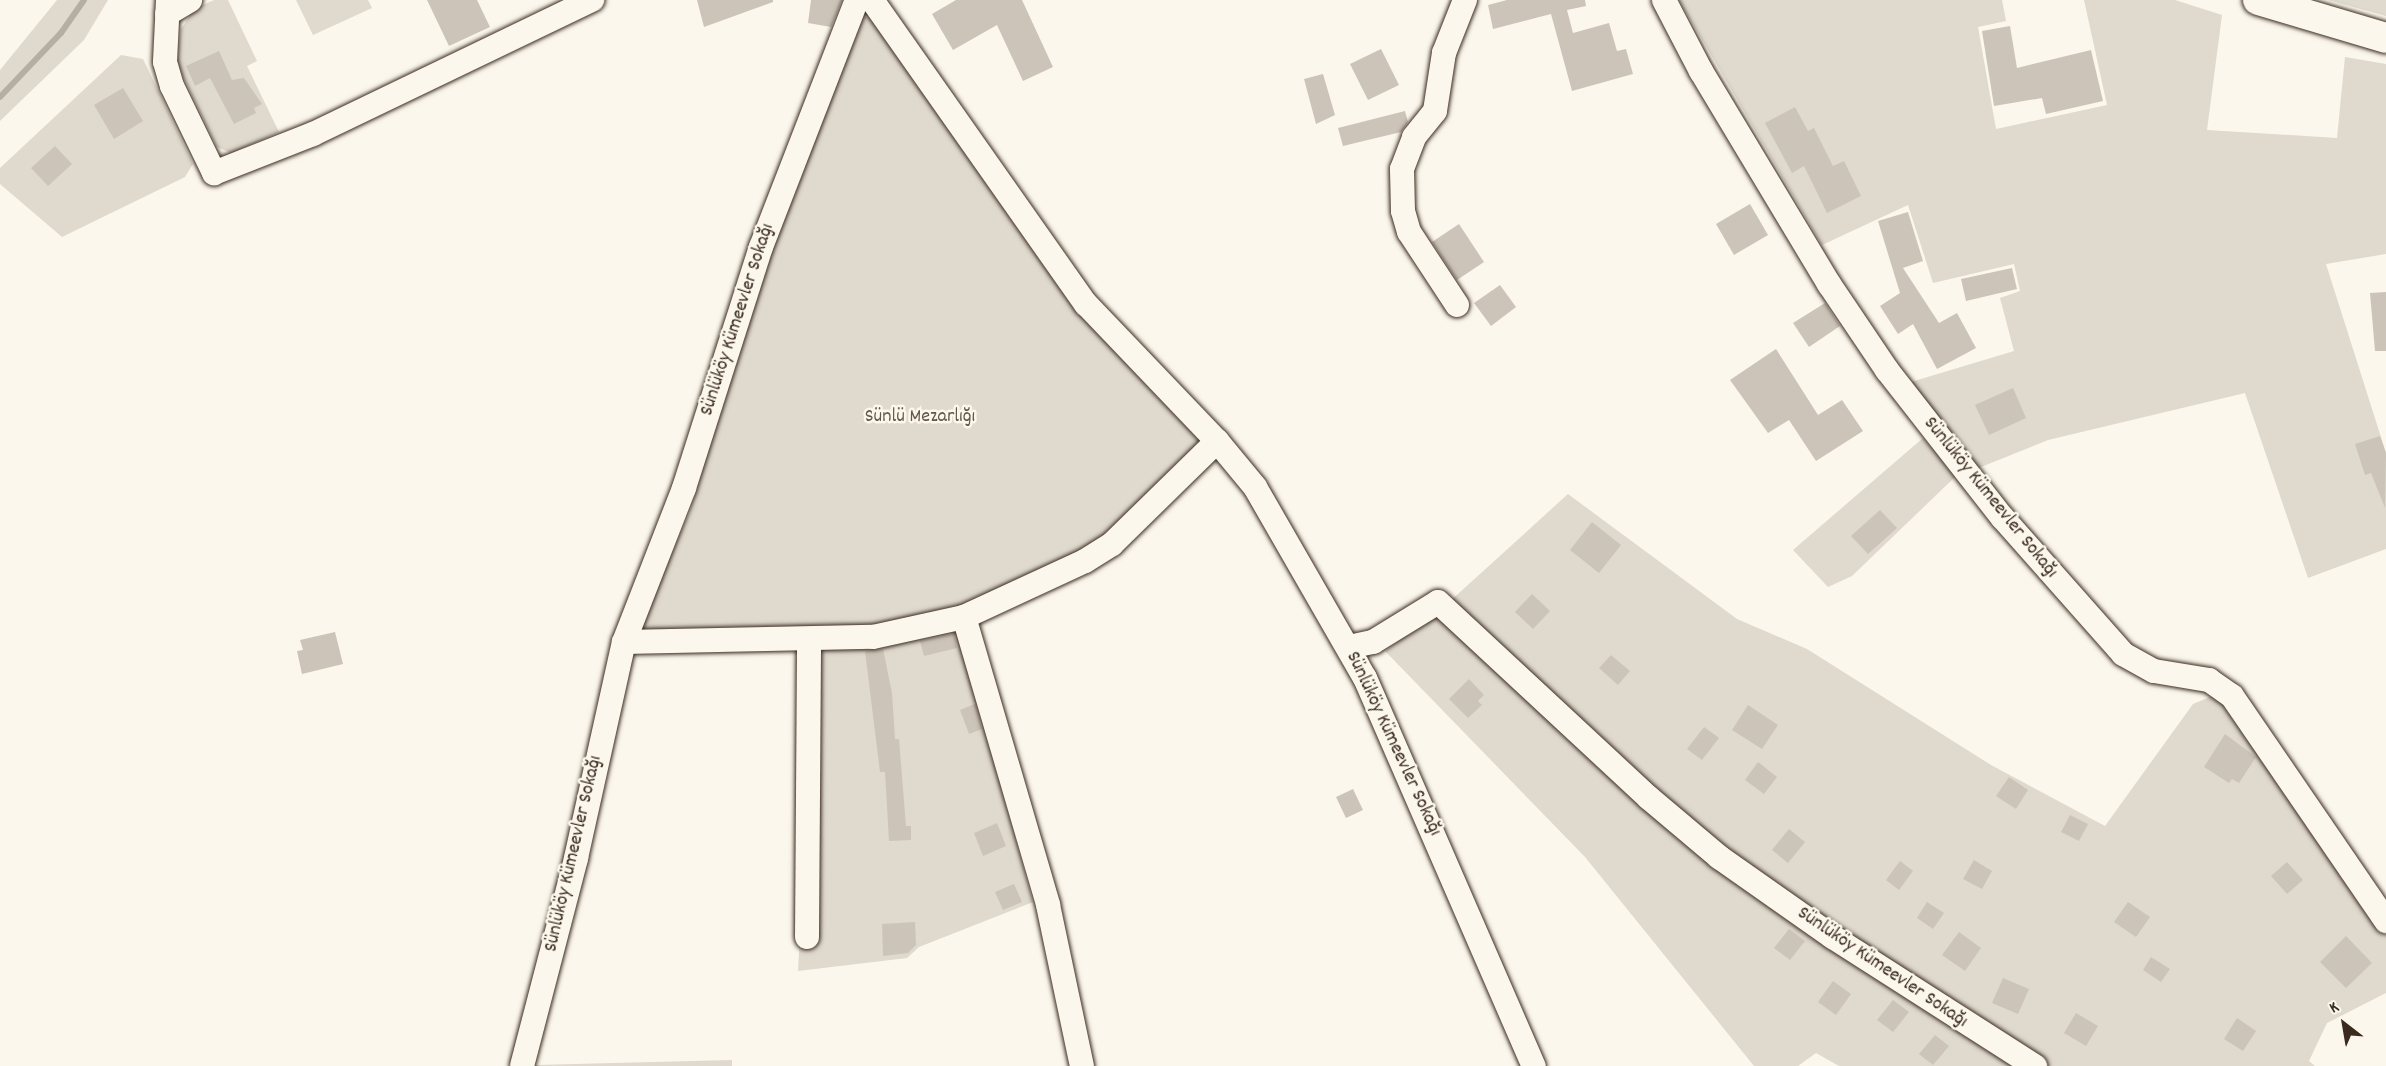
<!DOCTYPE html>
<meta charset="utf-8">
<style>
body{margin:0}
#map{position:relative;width:2386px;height:1066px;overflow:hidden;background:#fbf7ec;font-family:Dekko,sans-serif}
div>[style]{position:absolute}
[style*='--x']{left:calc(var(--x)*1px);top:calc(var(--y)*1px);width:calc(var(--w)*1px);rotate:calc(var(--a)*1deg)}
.green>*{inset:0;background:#dfd9ce}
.stream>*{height:6px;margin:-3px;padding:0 3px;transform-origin:3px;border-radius:3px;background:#b6aea2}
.building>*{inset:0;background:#ccc4b9}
.roads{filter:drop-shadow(0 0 2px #3b2a1e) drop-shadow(0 0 2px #3b2a1e)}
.minor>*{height:24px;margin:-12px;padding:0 12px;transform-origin:12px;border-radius:12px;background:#fbf7ec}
.major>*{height:30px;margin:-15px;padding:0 15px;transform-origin:15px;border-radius:15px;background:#fbf7ec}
span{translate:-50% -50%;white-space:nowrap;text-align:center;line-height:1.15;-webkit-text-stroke:5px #fbf7ec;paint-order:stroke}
.street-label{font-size:20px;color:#3b2a1e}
.park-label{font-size:20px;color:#64564a}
.north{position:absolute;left:2314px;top:994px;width:60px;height:60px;-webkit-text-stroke:4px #fbf7ec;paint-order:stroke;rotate:329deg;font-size:16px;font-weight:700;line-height:24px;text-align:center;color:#3b2a1e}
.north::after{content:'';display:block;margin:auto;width:21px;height:27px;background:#3b2a1e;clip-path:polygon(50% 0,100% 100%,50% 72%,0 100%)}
</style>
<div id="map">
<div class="green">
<div style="clip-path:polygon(57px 0,108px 0,84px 40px,0 121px,0 70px)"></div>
<div style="clip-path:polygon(214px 0,228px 0,257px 61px,247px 66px,279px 132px,231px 153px,217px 147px,177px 64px,181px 29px,194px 9px)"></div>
<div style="clip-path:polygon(296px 0,368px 0,372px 8px,313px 35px)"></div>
<div style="clip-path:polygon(1679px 0,2002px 0,2006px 21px,1978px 27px,1996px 129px,2107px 105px,2084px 0,2175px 0,2222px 15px,2207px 130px,2337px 138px,2345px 57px,2386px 64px,2386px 254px,2326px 264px,2386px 453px,2386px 549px,2308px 578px,2245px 393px,2048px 440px,1976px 469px,1911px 382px,2014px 351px,2000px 298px,2020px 291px,2014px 264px,1933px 283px,1908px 205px,1822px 245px)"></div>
<div style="clip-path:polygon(2328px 0,2386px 0,2386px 16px)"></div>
<div style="clip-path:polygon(860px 15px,875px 20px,1202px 438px,1105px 542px,963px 607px,883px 629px,636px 634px,689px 514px,774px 240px)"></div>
<div style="clip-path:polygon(121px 55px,143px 59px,193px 164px,185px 177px,62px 237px,0 184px,0 168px)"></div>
<div style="clip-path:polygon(1923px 438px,1956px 476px,1852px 576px,1828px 587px,1793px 550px)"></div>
<div style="clip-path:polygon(1568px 494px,1737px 619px,1807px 649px,1991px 765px,2105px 826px,2193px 704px,2212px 696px,2220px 698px,2274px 767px,2386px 936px,2386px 993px,2327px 1023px,2309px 1061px,2315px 1066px,1839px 1066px,1816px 1053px,1798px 1066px,1754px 1066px,1585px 857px,1385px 651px,1437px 613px)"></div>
<div style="clip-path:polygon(956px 624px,1033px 902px,919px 947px,907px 958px,798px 971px,816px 645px)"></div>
<div style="clip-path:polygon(732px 1060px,732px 1066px,536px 1066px,536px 1065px)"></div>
</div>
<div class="stream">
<div style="--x:0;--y:97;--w:88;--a:-46.4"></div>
<div style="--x:61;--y:33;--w:40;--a:-55.1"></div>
</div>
<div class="building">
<div style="clip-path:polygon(427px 0,477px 0,490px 27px,449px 46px)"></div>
<div style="clip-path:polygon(697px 0,773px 0,773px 2px,704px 27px)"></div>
<div style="clip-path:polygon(811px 0,842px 0,831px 27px,808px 23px)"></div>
<div style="clip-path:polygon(956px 0,1022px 0,1053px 67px,1023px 81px,997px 25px,953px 50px,932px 14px)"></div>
<div style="clip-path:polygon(1507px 0,1585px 0,1586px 6px,1567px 10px,1573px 33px,1609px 23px,1617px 51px,1626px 49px,1633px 74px,1572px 91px,1551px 14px,1493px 29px,1488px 5px)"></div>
<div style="clip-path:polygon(2010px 26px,2017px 68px,2091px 50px,2103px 101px,2046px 114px,2042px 98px,1994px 106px,1982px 31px)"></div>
<div style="clip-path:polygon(1381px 49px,1399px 85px,1368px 100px,1350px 64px)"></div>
<div style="clip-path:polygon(219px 51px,232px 80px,244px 78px,262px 104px,254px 108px,256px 113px,234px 124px,210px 78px,195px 86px,186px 66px)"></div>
<div style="clip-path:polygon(1323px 74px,1335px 115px,1316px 124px,1304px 79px)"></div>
<div style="clip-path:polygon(123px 88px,143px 121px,114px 139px,94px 105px)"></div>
<div style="clip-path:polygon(1795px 107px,1808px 131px,1814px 128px,1833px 166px,1844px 161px,1861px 196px,1827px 213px,1804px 166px,1792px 173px,1765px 123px)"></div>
<div style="clip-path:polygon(1405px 111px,1408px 122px,1401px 132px,1343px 146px,1338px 128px)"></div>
<div style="clip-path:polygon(55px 146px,72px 164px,48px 186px,31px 168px)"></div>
<div style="clip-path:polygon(1750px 204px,1768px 235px,1734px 255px,1716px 224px)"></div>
<div style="clip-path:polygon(1908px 212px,1923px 261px,1903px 268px,1939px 323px,1957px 313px,1976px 348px,1937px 369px,1913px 324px,1898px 334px,1880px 306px,1900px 293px,1878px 221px)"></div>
<div style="clip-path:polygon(1459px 224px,1484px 262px,1457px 280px,1432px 242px)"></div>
<div style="clip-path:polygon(2012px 268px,2017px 289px,1966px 301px,1961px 279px)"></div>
<div style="clip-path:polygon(1500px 285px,1516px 307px,1491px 326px,1474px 303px)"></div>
<div style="clip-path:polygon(2386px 292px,2386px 351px,2375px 351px,2370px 293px)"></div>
<div style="clip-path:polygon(1825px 303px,1840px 326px,1809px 347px,1793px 323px)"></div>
<div style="clip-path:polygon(1776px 349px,1818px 415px,1842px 400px,1863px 431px,1816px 461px,1789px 420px,1768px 433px,1730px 380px)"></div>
<div style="clip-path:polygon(2013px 388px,2026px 418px,1989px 435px,1975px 405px)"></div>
<div style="clip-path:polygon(2380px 436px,2386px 453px,2385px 508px,2371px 473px,2365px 475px,2355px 444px)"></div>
<div style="clip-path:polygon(1880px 510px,1897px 528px,1868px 554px,1851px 536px)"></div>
<div style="clip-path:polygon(1592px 522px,1621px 545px,1599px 573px,1570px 550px)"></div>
<div style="clip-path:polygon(1532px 594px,1550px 611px,1533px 629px,1515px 612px)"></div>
<div style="clip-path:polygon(335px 632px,343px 664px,302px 674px,297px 651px,303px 650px,300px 640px)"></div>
<div style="clip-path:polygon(954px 634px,957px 648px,924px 656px,920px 641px)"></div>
<div style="clip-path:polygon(883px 649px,892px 693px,895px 739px,899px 739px,906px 826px,911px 826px,911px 840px,889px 841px,885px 772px,880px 772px,865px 651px)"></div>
<div style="clip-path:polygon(1611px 655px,1630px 671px,1618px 685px,1599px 668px)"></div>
<div style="clip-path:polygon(1469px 679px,1484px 695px,1478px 701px,1482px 705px,1468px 718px,1449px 699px)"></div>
<div style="clip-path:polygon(975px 704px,982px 729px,969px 734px,960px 710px)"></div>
<div style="clip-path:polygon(1748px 705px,1778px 725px,1762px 749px,1732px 730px)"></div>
<div style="clip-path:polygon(1704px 727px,1719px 738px,1702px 760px,1687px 749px)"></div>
<div style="clip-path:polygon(2225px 734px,2256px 757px,2239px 783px,2232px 779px,2229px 783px,2204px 767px)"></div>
<div style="clip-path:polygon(1758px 762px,1777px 777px,1764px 794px,1745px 780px)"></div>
<div style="clip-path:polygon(2009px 777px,2028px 790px,2016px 809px,1996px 796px)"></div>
<div style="clip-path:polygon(1353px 789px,1363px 810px,1346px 818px,1336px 797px)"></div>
<div style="clip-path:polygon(2070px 815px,2088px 824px,2079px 841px,2061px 832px)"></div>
<div style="clip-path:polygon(997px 823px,1006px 846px,983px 856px,974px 833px)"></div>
<div style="clip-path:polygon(1789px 829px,1805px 842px,1788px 863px,1772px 850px)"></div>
<div style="clip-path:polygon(1974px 860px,1992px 871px,1982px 889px,1963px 879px)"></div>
<div style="clip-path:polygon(1900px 861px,1913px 871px,1899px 890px,1886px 880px)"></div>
<div style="clip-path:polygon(2287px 862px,2303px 880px,2287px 894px,2271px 876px)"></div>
<div style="clip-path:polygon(1014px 884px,1022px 902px,1003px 910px,995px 892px)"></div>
<div style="clip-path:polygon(1927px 902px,1944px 913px,1933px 929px,1917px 918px)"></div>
<div style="clip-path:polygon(2128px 902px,2150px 917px,2136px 937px,2114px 922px)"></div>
<div style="clip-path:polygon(915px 922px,916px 945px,908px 953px,883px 956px,882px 924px)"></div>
<div style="clip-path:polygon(1789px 929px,1805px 941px,1790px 960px,1774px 948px)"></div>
<div style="clip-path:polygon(1959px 932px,1981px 948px,1965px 971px,1942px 955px)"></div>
<div style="clip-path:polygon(2346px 936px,2372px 963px,2346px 988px,2320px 962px)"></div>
<div style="clip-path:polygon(2151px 957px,2170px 969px,2161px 982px,2143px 970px)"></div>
<div style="clip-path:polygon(2003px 978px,2029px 989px,2018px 1014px,1992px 1003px)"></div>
<div style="clip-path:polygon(1833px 981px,1851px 994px,1836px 1015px,1818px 1002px)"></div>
<div style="clip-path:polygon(1893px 1000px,1909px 1012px,1893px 1032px,1877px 1020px)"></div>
<div style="clip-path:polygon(2076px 1013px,2098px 1026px,2086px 1046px,2064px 1033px)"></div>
<div style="clip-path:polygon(2237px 1018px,2256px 1031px,2243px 1051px,2224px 1039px)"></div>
<div style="clip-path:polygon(1935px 1035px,1949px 1046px,1933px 1065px,1919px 1054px)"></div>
</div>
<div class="roads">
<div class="minor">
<div style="--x:168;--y:0;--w:62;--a:92.8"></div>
<div style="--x:165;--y:62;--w:25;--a:74"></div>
<div style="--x:172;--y:86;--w:97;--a:64.2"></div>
<div style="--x:214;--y:173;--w:106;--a:-21.5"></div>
<div style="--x:313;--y:134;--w:310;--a:-25.7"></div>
<div style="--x:872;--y:0;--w:372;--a:54.9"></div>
<div style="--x:1086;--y:304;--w:190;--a:46.3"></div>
<div style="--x:1217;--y:441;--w:60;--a:50.4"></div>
<div style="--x:1255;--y:487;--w:220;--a:60.1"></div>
<div style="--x:1365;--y:678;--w:423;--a:66.5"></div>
<div style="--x:1664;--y:0;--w:80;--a:62.5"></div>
<div style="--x:1701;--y:71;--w:249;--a:59"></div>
<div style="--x:1829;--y:284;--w:104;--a:56"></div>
<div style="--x:1887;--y:370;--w:187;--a:52"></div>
<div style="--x:2002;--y:517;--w:183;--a:48.5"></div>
<div style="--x:2123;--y:654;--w:35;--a:29"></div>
<div style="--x:2154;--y:671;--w:56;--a:9.3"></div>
<div style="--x:2209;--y:680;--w:28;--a:35"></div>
<div style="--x:2232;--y:696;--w:273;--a:55.6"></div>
<div style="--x:167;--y:14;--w:27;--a:-31"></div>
<div style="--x:1457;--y:305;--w:87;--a:-123.3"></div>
<div style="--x:1409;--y:232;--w:22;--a:-106"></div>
<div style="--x:1403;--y:211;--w:42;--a:-91.4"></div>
<div style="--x:1402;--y:169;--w:34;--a:-69"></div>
<div style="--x:1414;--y:137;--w:33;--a:-51"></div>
<div style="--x:1435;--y:111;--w:59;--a:-81.2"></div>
<div style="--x:1444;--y:53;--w:57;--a:-68.4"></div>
<div style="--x:964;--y:617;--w:300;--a:73.7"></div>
<div style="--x:1048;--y:905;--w:165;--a:78.1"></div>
<div style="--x:624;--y:642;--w:249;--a:-1.2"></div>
<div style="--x:873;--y:637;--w:93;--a:-12.4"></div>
<div style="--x:964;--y:617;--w:133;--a:-24.8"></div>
<div style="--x:1085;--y:561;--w:32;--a:-32"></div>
<div style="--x:1112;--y:544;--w:147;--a:-44.4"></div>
<div style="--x:1349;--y:647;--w:25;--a:-12"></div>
<div style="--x:1373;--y:642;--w:76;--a:-31.6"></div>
<div style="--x:1438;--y:602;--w:288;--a:42.9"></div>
<div style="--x:1649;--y:798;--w:92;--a:40.1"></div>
<div style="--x:1719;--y:857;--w:139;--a:35.1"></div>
<div style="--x:1833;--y:937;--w:240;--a:32.6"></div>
<div style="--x:807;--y:937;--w:296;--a:-89.6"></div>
<div style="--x:522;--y:1066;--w:215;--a:-75.4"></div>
<div style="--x:576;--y:858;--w:221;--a:-77.5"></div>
<div style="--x:624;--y:642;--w:165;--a:-68.7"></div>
<div style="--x:684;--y:488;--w:253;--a:-72.3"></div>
<div style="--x:761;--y:247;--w:265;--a:-68.8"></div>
</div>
<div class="major">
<div style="--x:2258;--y:0;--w:134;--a:16.5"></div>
</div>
</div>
<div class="street-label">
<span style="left:738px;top:320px;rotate:-72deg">Sünlüköy Kümeevler Sokağı</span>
<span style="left:1990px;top:498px;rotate:51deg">Sünlüköy Kümeevler Sokağı</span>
<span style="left:1393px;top:744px;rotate:65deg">Sünlüköy Kümeevler Sokağı</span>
<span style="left:574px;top:854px;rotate:-77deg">Sünlüköy Kümeevler Sokağı</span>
<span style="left:1882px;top:968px;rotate:34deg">Sünlüköy Kümeevler Sokağı</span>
</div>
<div class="park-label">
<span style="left:920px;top:417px">Sünlü Mezarlığı</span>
</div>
<div class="north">K</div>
</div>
